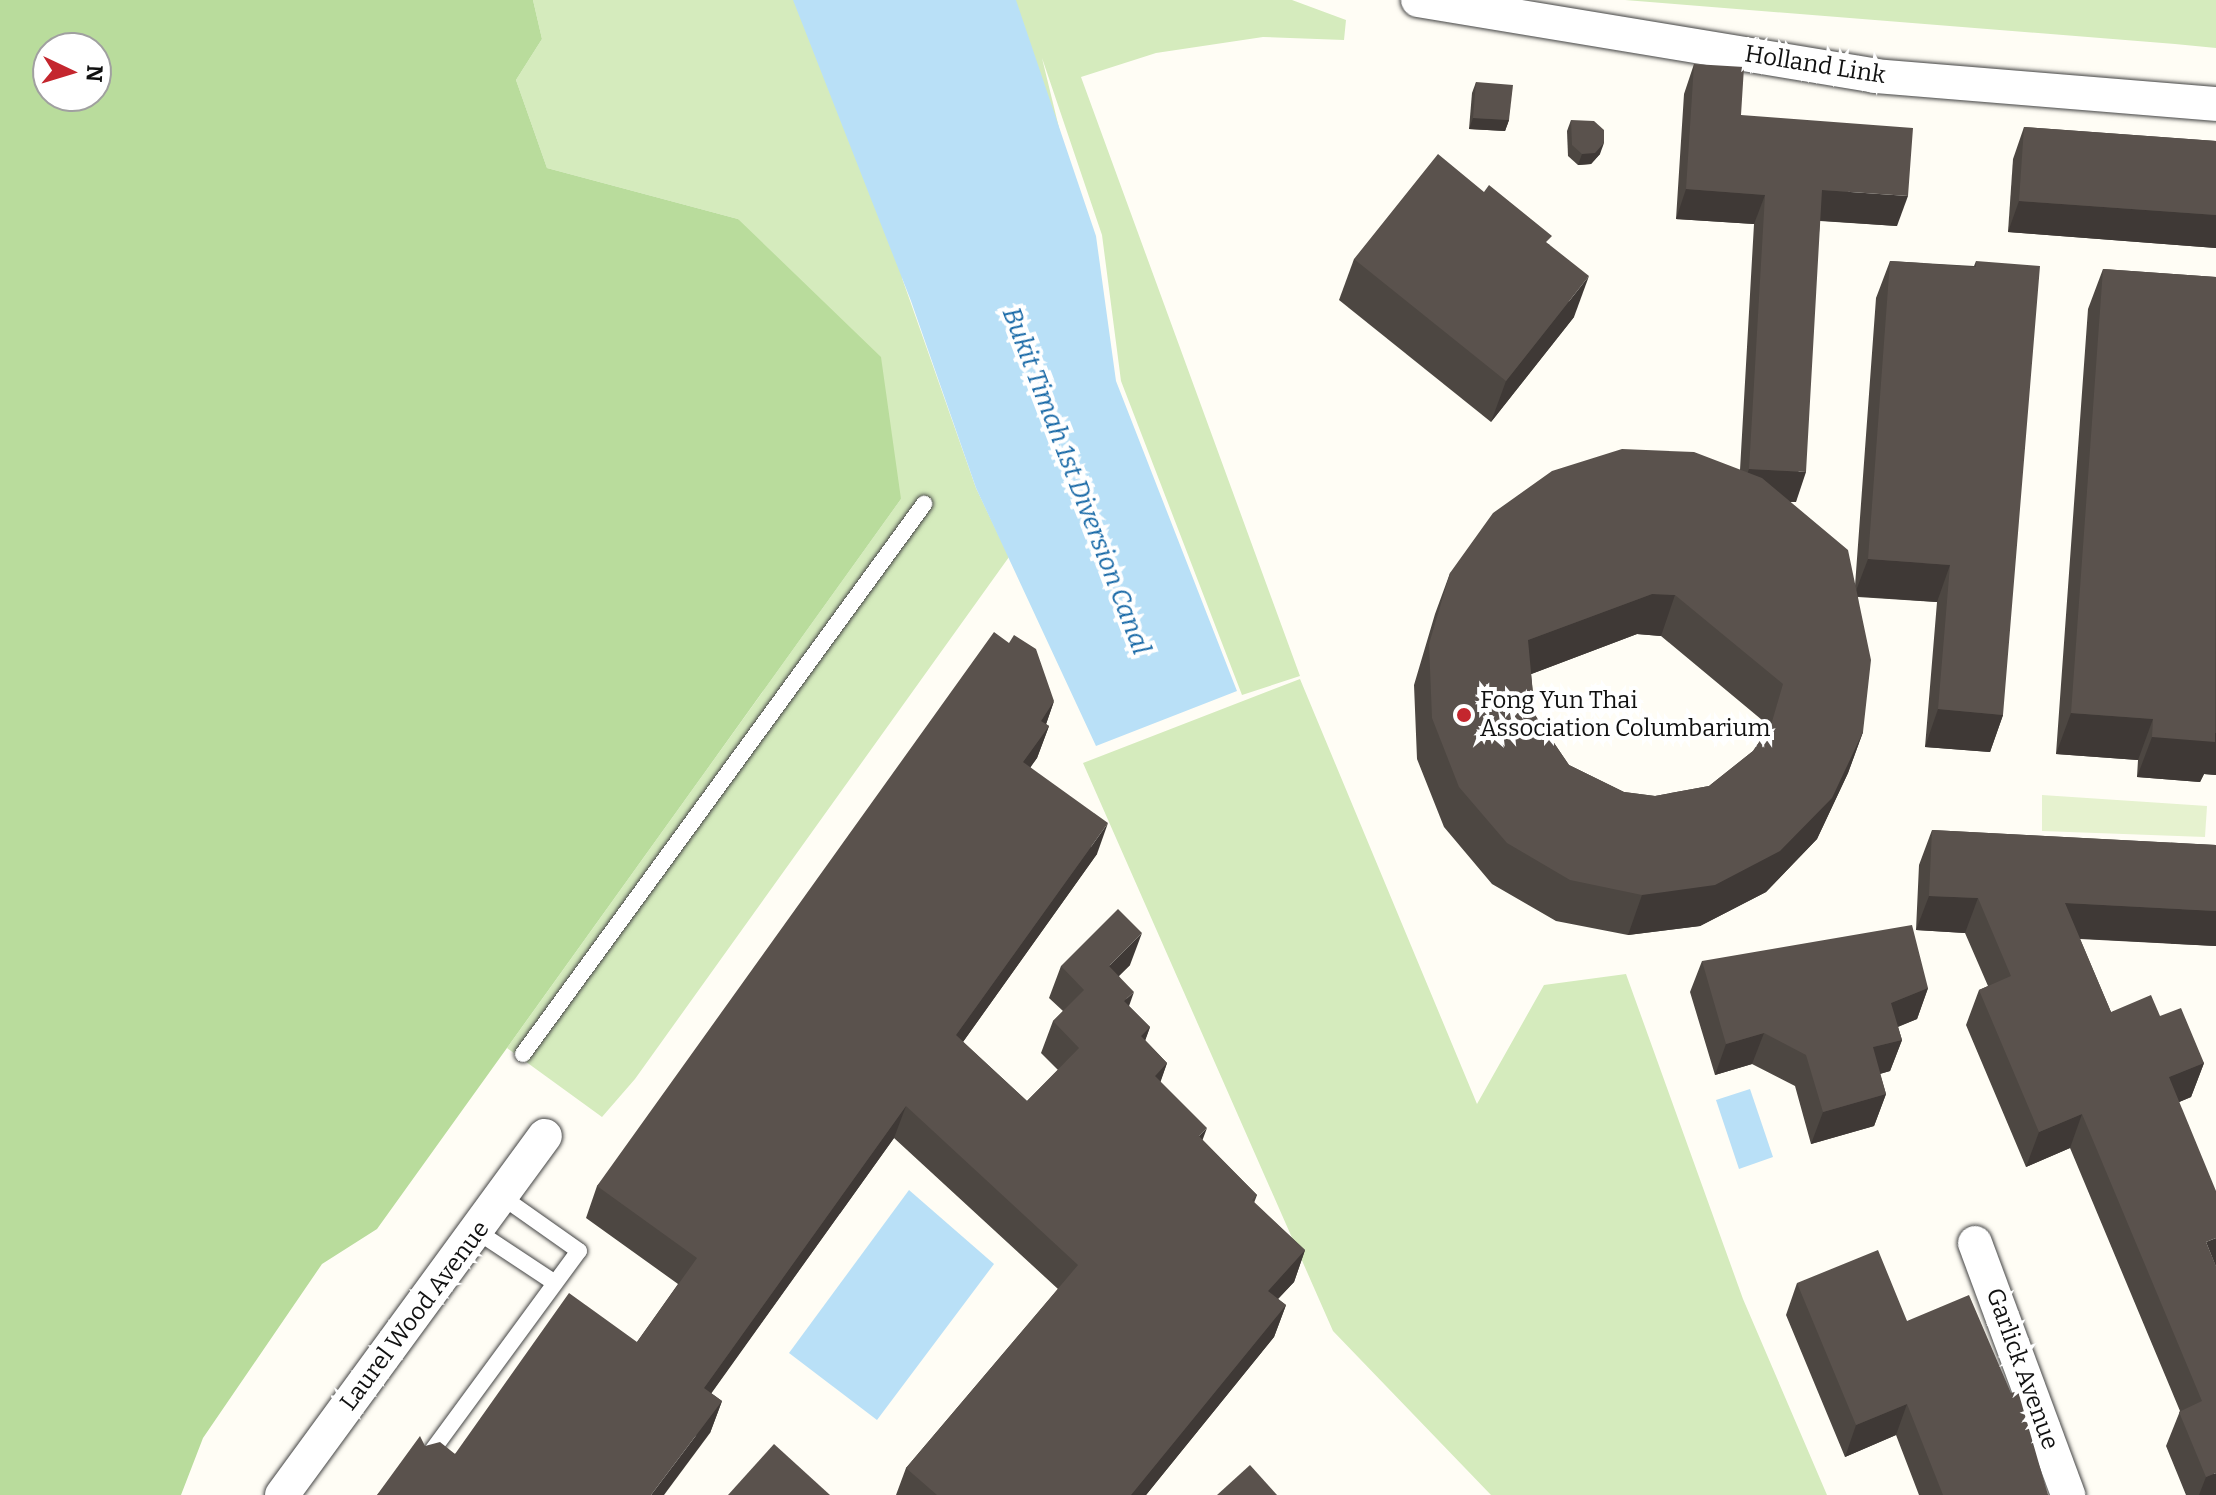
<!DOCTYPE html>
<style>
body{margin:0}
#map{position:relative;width:2216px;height:1495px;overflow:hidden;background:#fffdf5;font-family:Bitter,serif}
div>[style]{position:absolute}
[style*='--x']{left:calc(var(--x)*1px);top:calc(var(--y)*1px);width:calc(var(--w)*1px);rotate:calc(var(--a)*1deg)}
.green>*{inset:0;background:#d5ebbd}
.forest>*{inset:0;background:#b9dc9c}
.pitch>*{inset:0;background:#e6f2cf}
.water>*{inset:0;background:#b9e0f7}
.roads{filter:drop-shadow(0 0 2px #444) drop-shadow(0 0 2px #444)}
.service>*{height:16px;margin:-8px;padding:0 8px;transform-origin:8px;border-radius:8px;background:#fff}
.minor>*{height:34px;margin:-17px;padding:0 17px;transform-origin:17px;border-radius:17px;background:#fff}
.wall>*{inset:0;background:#4d4742}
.shaded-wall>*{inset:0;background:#3f3936}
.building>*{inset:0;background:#5a524d}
.dots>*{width:22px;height:22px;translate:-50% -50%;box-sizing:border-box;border:4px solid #fff;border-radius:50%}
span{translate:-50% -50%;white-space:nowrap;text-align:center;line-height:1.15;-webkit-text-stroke:8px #fff;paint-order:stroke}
.street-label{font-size:24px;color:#111}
.poi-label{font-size:24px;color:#111}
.left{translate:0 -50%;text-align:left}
.water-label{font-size:26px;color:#1768a6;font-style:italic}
.north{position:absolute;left:32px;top:32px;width:80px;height:80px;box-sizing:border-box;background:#fff;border:2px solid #a0a0a0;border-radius:50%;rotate:94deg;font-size:22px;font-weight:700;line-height:32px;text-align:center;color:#111}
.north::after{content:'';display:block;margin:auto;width:28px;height:36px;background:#c4262e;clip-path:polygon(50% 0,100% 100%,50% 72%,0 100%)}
</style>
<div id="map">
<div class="green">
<div style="clip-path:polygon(533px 0,1292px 0,1346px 20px,1344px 40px,1263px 37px,1156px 53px,1081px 77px,1300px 676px,1242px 695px,1121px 381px,1102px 235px,1042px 58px,1079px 210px,902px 278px,976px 488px,1009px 557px,635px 1079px,602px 1117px,507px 1048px,901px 499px,738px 219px,547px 168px,516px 80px,542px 39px)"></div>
<div style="clip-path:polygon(1625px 0,2216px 0,2216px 48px,2175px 44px)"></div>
<div style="clip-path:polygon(1300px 679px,1477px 1104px,1544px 985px,1626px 974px,1743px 1299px,1827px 1495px,1491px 1495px,1333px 1331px,1083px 763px)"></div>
</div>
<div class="forest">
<div style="clip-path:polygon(evenodd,0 0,533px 0,542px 39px,516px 80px,547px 168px,738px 219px,881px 357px,901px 499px,377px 1229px,322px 1264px,203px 1438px,181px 1495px,0 1495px,0 0,48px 48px,96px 48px,96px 96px,48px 96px,48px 48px)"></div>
</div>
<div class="pitch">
<div style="clip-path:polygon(2042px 795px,2207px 806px,2205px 837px,2042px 831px)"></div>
</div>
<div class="water">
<div style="clip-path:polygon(793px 0,1016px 0,1096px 236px,1116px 381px,1237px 691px,1096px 746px,976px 488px,911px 301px)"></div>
<div style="clip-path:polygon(1750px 1089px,1773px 1157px,1739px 1169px,1716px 1100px)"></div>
<div style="clip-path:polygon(909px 1190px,994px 1264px,877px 1420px,789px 1353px)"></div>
</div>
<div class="roads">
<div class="service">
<div style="--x:523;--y:1054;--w:681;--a:-53.9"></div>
<div style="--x:478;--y:1232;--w:92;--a:33.5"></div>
<div style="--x:426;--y:1459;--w:258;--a:-53.7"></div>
<div style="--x:579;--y:1251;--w:92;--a:-144.8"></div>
</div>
<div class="minor">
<div style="--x:1418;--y:0;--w:463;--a:9.4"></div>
<div style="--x:1875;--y:76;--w:342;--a:4.7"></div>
<div style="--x:1975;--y:1243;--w:269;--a:69.7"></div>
<div style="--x:282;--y:1495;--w:445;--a:-53.8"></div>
</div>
</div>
<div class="wall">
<div style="clip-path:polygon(evenodd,1694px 64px,1741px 115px,1897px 226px,1820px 221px,1796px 502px,1790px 502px,1855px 586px,1876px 298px,1890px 261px,1974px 266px,1976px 261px,2003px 715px,1990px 752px,1925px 747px,1937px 602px,1858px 597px,1863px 732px,1848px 773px,1817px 839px,1766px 892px,1700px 926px,1628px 935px,1556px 921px,1492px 884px,1444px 827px,1417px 759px,1414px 685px,1435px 614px,1450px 573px,1740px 470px,1754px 224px,1676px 219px,1684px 94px,1694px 64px,1637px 634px,1661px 636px,1768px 725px,1766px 732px,1753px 751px,1709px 786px,1655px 796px,1624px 792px,1569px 765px,1535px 715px,1531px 674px,1637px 634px)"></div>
<div style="clip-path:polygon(1476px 82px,1509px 120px,1505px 131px,1469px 129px,1472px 93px)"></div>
<div style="clip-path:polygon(1571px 120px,1600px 154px,1591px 164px,1578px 165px,1568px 156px,1567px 131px)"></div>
<div style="clip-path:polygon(2024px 127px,2216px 141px,2216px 248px,2008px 232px,2013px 159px)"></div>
<div style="clip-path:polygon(1549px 244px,1574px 317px,1491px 422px,1339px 300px,1354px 259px)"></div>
<div style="clip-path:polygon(2103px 269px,2216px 277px,2216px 775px,2204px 774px,2200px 782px,2137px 777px,2138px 760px,2056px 754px,2088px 309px)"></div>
<div style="clip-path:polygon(1054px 701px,1046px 724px,1049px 726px,1037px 758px,1030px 767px,1097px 854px,963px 1042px,1027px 1101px,1058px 1070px,1041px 1053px,1053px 1021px,1063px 1011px,1049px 998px,1061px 966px,1130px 965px,1119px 976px,1129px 1006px,1150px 1027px,1145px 1040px,1167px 1063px,1160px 1082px,1202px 1140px,1257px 1195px,1254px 1203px,1305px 1250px,1294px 1282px,1278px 1299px,1286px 1305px,1274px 1337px,1146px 1495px,896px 1495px,906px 1468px,1058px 1289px,894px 1138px,711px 1393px,722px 1401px,710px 1433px,377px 1495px,425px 1446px,455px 1454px,637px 1342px,678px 1284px,586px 1218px,597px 1186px)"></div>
<div style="clip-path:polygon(1932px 830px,2216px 845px,2216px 946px,2080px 939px,2111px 1012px,2160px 1016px,2204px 1063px,2191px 1097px,2179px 1102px,2216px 1495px,2186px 1495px,2166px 1446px,2180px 1411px,2070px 1148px,2026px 1167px,1966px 1025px,1979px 990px,1988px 986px,1965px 933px,1916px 930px,1919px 865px)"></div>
<div style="clip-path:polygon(1702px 961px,1928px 988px,1917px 1019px,1898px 1027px,1902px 1040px,1890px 1071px,1880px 1074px,1886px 1094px,1874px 1126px,1811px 1144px,1795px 1086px,1752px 1064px,1715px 1075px,1690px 992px)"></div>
<div style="clip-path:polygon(1797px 1283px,1907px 1321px,2048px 1495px,1919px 1495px,1896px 1435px,1845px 1457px,1786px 1315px)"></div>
</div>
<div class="shaded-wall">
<div style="clip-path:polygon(1473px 118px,1509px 120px,1505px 131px,1469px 129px)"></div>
<div style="clip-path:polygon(1604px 143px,1600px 154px,1591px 164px,1578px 165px,1582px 154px)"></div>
<div style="clip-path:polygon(1686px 189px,1765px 195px,1754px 224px,1676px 219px)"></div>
<div style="clip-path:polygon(1822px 190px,1908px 196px,1897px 226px,1811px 220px)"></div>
<div style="clip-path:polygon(2019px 201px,2216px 215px,2216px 248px,2008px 232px)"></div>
<div style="clip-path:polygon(1589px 276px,1574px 317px,1491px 422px,1506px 381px)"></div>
<div style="clip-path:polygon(1749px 469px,1806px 472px,1796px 502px,1738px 499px)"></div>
<div style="clip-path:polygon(1868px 559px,1950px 565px,1937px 602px,1854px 596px)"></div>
<div style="clip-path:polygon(1652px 594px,1675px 595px,1661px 636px,1637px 634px,1513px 681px,1528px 640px)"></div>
<div style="clip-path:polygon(1054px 701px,1043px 733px,1041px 721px)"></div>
<div style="clip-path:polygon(1938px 709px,2003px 715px,1990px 752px,1925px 747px)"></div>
<div style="clip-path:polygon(2071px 713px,2153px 719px,2138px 760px,2056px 754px)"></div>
<div style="clip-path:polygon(1049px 726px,1037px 758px,1012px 794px,1023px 762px)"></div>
<div style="clip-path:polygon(1863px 732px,1848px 773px,1817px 839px,1766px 892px,1700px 926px,1628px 935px,1642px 895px)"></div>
<div style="clip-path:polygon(2216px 733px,2216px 775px,2204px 774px,2200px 782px,2137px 777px,2152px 737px)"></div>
<div style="clip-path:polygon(1108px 823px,1097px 854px,945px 1067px,956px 1035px)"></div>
<div style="clip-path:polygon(1929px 896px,1978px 898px,1965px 933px,1916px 930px)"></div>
<div style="clip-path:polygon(2065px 903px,2216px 911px,2216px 946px,2053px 937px)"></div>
<div style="clip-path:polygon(1142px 933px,1130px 965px,1097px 997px,1109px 966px)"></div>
<div style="clip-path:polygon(1928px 988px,1917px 1019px,1879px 1034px,1891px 1003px)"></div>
<div style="clip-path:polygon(1134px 992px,1123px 1023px,1124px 1001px)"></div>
<div style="clip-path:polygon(1150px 1027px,1139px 1058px,1141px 1036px)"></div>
<div style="clip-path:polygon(1764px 1033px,1752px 1064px,1715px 1075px,1726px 1044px)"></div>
<div style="clip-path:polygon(1902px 1040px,1890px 1071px,1861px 1079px,1873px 1047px)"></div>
<div style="clip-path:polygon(1167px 1063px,1156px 1095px,1155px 1076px)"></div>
<div style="clip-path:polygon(2204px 1063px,2191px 1097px,2156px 1112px,2169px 1077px)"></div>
<div style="clip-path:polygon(1886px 1094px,1874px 1126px,1811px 1144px,1823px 1112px)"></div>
<div style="clip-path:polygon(906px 1106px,894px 1138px,693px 1419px,704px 1388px)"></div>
<div style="clip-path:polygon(2082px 1114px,2070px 1148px,2026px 1167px,2039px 1132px)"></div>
<div style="clip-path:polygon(1207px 1128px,1195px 1160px,1199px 1136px)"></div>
<div style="clip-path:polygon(2216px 1238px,2216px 1267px,2206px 1242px)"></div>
<div style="clip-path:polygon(1305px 1250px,1294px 1282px,1256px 1322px,1268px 1291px)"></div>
<div style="clip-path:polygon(1286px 1305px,1274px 1337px,1146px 1495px,1131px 1495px)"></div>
<div style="clip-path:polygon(722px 1401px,710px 1433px,664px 1495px,651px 1495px)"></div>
<div style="clip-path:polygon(1907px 1404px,1896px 1435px,1845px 1457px,1856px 1425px)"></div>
<div style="clip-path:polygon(2216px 1473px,2216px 1495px,2199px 1495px,2206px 1477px)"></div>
</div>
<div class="building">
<div style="clip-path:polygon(1694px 64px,1744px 67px,1741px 115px,1913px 128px,1908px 196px,1822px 190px,1806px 472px,1749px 469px,1765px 195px,1686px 189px)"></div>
<div style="clip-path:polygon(1476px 82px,1513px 85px,1509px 120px,1473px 118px)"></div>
<div style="clip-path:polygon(1571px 120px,1594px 121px,1604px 130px,1604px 143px,1595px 153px,1582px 154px,1572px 145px)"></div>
<div style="clip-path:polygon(2024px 127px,2216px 141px,2216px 215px,2019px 201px)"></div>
<div style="clip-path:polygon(1438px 154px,1484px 192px,1489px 185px,1552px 236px,1546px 242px,1589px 276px,1506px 381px,1354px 259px)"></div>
<div style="clip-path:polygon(1890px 261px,1976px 267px,1976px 261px,2040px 266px,2003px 715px,1938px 709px,1950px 565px,1868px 559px)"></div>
<div style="clip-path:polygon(2103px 269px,2216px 277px,2215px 742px,2152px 737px,2153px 719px,2071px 713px)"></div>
<div style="clip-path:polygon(evenodd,1622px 449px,1694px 452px,1762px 478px,1848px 550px,1871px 660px,1863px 732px,1832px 798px,1780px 851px,1715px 885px,1642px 895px,1570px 880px,1507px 843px,1459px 787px,1432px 718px,1429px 644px,1450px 573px,1493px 513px,1552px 471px,1622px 449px,1652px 594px,1675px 595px,1783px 684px,1771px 725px,1753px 751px,1709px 786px,1655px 796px,1624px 792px,1569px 765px,1535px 715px,1528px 640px,1652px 594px)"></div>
<div style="clip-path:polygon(994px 632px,1009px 643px,1014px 635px,1036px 649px,1054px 701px,1041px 721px,1049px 726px,1023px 762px,1108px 823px,956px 1035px,1027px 1101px,1079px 1048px,1053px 1021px,1084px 990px,1061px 966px,1118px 909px,1142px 933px,1109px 966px,1134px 992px,1124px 1001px,1150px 1027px,1141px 1036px,1167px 1063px,1155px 1076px,1207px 1128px,1199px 1136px,1257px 1195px,1252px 1200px,1305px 1250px,1268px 1291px,1286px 1305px,1131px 1495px,937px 1495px,906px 1468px,1078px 1265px,906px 1106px,704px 1388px,722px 1401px,651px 1495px,377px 1495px,420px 1436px,425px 1446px,440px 1442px,455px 1454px,569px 1293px,637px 1342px,697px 1258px,597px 1186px)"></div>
<div style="clip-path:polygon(1932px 830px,2216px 845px,2216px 911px,2065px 903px,2111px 1012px,2151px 995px,2160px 1016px,2181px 1008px,2204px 1063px,2169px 1077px,2216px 1191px,2216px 1238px,2206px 1242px,2216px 1266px,2216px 1473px,2206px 1477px,2179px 1412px,2202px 1401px,2082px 1114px,2039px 1132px,1979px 990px,2011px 976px,1978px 898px,1929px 896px)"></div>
<div style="clip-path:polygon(1912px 925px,1928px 988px,1891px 1003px,1902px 1040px,1873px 1047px,1886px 1094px,1823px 1112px,1806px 1055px,1764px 1033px,1726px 1044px,1702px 961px)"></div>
<div style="clip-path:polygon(1878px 1250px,1907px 1321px,1969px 1295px,2011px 1393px,2018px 1391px,2048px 1495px,1943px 1495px,1907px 1404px,1856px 1425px,1797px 1283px)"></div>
<div style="clip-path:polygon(774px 1444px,830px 1495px,728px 1495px)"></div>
<div style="clip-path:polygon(1250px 1465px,1277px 1495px,1217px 1495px)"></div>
</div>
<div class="dots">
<div style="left:1464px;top:715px;background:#c4262e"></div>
</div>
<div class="street-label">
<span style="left:1815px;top:65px;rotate:9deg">Holland Link</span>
<span style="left:415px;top:1316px;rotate:-53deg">Laurel Wood Avenue</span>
<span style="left:2022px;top:1369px;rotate:70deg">Garlick Avenue</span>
</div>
<div class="poi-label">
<span class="left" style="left:1480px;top:715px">Fong Yun Thai<br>Association Columbarium</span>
</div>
<div class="water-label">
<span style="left:1076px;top:481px;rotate:69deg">Bukit Timah 1st Diversion Canal</span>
</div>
<div class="north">N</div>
</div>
